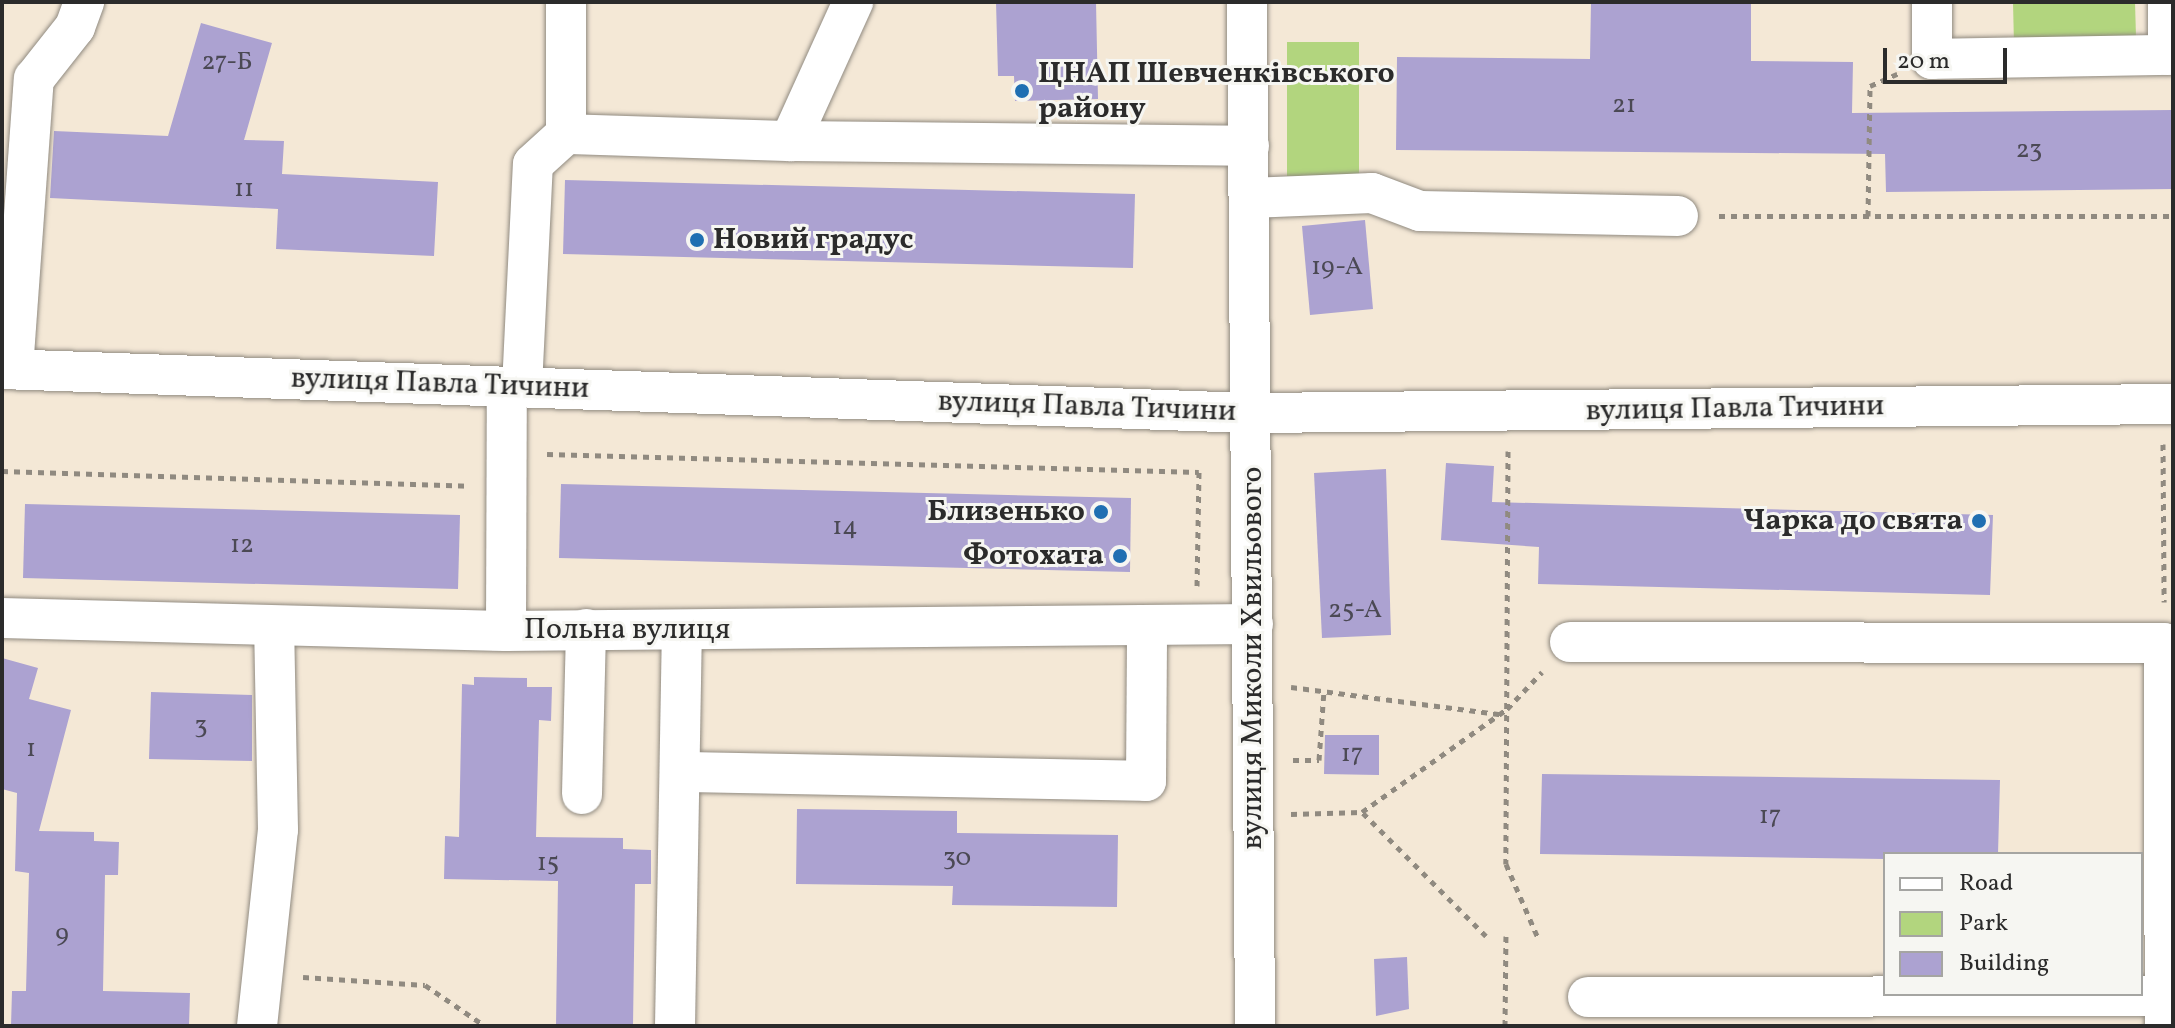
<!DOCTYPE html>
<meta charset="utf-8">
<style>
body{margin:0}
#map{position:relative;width:2175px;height:1028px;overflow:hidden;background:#f4e8d6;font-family:Vollkorn,serif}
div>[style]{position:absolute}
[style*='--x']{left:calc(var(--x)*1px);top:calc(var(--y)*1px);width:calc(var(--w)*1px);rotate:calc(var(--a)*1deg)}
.green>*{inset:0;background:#b2d57e}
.building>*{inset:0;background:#aca2d1}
.path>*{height:5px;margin-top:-2.5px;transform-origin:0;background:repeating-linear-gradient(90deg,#908a80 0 6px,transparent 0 12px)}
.roads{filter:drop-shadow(0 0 2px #908a80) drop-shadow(0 0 2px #908a80)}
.minor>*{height:40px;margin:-20px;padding:0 20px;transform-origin:20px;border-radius:20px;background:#fff}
.dots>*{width:22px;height:22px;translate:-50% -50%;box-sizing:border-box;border:4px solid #f6f6f2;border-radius:50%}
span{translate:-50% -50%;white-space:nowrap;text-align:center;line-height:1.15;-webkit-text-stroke:6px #f6f6f2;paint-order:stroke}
.number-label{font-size:26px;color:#4b4954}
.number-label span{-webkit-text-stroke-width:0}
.poi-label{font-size:30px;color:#2b2b2b;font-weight:700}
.left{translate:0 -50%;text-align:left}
.right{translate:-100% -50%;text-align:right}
.street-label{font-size:30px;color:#2b2b2b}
.frame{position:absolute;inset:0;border:4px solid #2b2b2b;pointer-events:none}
.legend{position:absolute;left:1883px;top:852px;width:260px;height:144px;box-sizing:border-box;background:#f6f6f2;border:2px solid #a5a5a2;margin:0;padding:10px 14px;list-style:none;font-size:24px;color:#2b2b2b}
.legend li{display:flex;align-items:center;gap:16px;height:40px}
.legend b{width:40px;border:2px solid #a5a5a2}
.scale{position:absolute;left:1883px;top:48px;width:124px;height:36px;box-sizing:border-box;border:4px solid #2b2b2b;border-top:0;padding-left:10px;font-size:24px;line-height:28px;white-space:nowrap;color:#2b2b2b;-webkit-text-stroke:6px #f6f6f2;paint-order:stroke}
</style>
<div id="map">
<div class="green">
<div style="clip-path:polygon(2013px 2px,2135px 2px,2136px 37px,2014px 45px)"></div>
<div style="clip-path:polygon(1287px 42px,1359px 42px,1359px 176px,1287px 176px)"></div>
</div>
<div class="building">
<div style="clip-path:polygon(996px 2px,1096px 2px,1098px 99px,1015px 101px,1014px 76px,998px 76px)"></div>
<div style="clip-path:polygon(1591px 2px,1751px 2px,1751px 61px,1853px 62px,1852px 113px,2173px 110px,2173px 189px,1886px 192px,1885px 154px,1396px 150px,1397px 57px,1590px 59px)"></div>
<div style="clip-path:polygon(201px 23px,272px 43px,244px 140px,284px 141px,282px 174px,438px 182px,434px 256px,276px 249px,278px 209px,50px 198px,54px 131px,168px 136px)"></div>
<div style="clip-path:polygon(565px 180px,1135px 194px,1133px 268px,563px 254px)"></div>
<div style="clip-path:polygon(1365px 220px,1373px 309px,1310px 315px,1302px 226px)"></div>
<div style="clip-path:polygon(1446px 463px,1494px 466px,1492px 502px,1993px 515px,1990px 595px,1538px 584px,1539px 547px,1441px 540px)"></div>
<div style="clip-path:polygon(1386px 469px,1391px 635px,1322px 638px,1314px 473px)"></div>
<div style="clip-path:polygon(561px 484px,1131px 498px,1130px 572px,559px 558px)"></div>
<div style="clip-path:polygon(25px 504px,460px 515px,458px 589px,23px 578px)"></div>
<div style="clip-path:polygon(2px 658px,38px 668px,29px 699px,71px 710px,39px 831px,94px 832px,94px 841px,119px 842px,118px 875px,105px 875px,103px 991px,190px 993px,189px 1026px,11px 1026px,12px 991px,26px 991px,29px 873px,15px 871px,17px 793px,2px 789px)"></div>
<div style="clip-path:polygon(474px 677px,527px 678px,527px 687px,552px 687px,551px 721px,539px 720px,536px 837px,623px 838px,623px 849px,651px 850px,651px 884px,635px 884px,633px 1026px,556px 1026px,558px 881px,444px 879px,445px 836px,459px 837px,462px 684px,474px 685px)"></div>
<div style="clip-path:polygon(151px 692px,252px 695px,252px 761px,149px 759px)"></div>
<div style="clip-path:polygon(1325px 735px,1379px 735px,1379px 775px,1324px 774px)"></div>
<div style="clip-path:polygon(1542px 774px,2000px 780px,1998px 854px,1885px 854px,1885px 859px,1540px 854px)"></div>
<div style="clip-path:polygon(797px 809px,957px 811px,957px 833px,1118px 835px,1117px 907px,952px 905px,953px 886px,796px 884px)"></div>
<div style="clip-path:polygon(1407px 957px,1409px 1009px,1376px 1016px,1374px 959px)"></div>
</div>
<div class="path">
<div style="--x:1719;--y:216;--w:454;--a:0"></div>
<div style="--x:1868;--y:216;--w:130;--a:-89.1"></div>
<div style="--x:1870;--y:86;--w:30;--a:-24"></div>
<div style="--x:2163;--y:444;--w:158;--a:89.6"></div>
<div style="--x:1508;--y:451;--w:413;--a:90.3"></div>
<div style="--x:1506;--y:864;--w:81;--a:66.6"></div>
<div style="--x:547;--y:454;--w:652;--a:1.58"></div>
<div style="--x:1199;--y:472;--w:114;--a:91"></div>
<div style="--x:2;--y:471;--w:467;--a:1.8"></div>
<div style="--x:1291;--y:687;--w:211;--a:7.4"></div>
<div style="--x:1293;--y:760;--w:26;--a:0"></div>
<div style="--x:1319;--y:760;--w:69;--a:-85.9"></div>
<div style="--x:1291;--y:814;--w:71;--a:-1.6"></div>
<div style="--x:1486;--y:936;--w:175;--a:-135"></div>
<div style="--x:1362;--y:812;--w:178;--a:-35.4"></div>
<div style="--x:1507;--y:709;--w:51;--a:-46.6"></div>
<div style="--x:303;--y:977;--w:122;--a:3.8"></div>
<div style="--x:425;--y:985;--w:73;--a:34.3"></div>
<div style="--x:1505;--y:1026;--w:90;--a:-89.4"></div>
</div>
<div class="roads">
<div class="minor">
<div style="--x:566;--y:2;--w:132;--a:90"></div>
<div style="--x:1247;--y:2;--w:1024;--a:89.55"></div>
<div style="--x:1932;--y:2;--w:57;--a:90"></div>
<div style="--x:1932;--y:59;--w:236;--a:-1"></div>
<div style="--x:2168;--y:55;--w:53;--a:-90"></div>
<div style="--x:790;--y:141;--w:459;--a:0.6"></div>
<div style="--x:1250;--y:198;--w:122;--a:-2.3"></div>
<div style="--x:1372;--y:193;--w:51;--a:20.6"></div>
<div style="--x:1420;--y:211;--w:258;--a:1.1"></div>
<div style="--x:2;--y:369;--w:1251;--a:2.02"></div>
<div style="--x:1252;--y:413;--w:921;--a:-0.56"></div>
<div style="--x:13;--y:369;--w:291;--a:-85.9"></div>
<div style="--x:34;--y:79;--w:66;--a:-51.7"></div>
<div style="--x:75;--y:27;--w:27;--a:-70"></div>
<div style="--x:522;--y:387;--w:223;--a:-87.2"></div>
<div style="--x:533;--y:164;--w:45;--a:-42.3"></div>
<div style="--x:566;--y:134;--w:224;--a:1.8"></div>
<div style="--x:790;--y:141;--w:153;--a:-65.6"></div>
<div style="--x:2;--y:618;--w:504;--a:1.48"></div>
<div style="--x:506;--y:631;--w:747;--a:-0.54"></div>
<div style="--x:506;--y:631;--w:244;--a:-89.8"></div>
<div style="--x:1570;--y:642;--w:594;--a:0.1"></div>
<div style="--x:2164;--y:643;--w:383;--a:89.9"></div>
<div style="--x:681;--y:772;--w:465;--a:1.1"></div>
<div style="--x:1146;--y:781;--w:155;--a:-89.6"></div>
<div style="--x:582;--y:794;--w:165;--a:-88.6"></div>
<div style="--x:1588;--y:997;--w:577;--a:-0.1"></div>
<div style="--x:257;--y:1026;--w:197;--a:-83.9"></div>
<div style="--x:278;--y:830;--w:201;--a:-91.1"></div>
<div style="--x:675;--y:1026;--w:396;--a:-89"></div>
</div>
</div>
<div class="dots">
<div style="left:1022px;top:91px;background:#1f6fb2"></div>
<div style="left:697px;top:240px;background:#1f6fb2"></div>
<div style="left:1101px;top:512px;background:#1f6fb2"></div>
<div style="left:1979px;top:521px;background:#1f6fb2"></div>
<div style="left:1120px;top:556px;background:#1f6fb2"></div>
</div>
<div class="number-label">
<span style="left:227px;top:63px">27-Б</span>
<span style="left:1624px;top:106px">21</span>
<span style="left:2029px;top:151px">23</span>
<span style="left:244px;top:190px">11</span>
<span style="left:1337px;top:268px">19-А</span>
<span style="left:845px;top:528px">14</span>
<span style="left:242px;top:546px">12</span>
<span style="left:1355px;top:611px">25-А</span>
<span style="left:201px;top:727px">3</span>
<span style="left:31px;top:750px">1</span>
<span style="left:1352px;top:755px">17</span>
<span style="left:1770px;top:817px">17</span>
<span style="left:957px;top:859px">30</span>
<span style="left:548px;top:864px">15</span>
<span style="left:62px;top:935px">9</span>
</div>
<div class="poi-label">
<span class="left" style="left:1038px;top:91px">ЦНАП Шевченківського<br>району</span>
<span class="left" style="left:713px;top:240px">Новий градус</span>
<span class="right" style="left:1085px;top:512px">Близенько</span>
<span class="right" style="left:1963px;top:521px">Чарка до свята</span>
<span class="right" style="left:1104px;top:556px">Фотохата</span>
</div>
<div class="street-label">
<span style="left:440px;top:384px;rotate:2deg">вулиця Павла Тичини</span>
<span style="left:1087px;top:407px;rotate:2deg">вулиця Павла Тичини</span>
<span style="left:1735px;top:409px;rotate:-1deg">вулиця Павла Тичини</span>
<span style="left:627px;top:630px">Польна вулиця</span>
<span style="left:1253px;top:658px;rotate:-90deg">вулиця Миколи Хвильового</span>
</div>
<div class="frame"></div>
<ul class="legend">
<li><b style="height:10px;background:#fff"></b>Road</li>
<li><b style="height:22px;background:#b2d57e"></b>Park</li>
<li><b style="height:22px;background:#aca2d1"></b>Building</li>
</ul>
<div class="scale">20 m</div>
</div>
